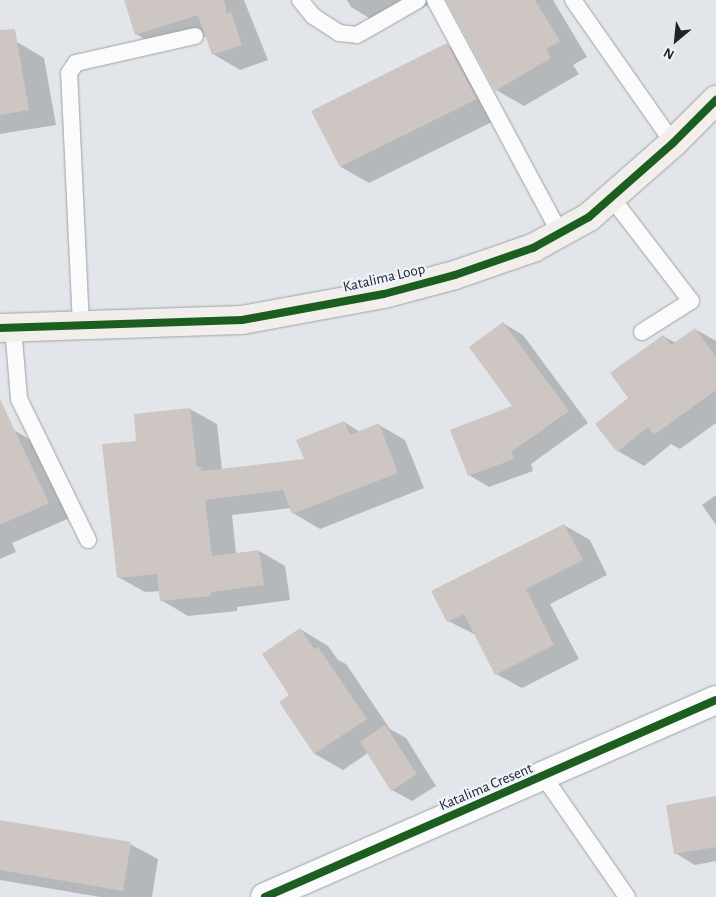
<!DOCTYPE html>
<style>
body{margin:0}
#map{position:relative;width:716px;height:897px;overflow:hidden;background:#e2e6ea;font-family:"Alegreya Sans",sans-serif}
div>[style]{position:absolute}
[style*='--x']{left:calc(var(--x)*1px);top:calc(var(--y)*1px);width:calc(var(--w)*1px);rotate:calc(var(--a)*1deg)}
.shadow>*{inset:0;background:#0003}
.building>*{inset:0;background:#cec6c2}
.roads{filter:drop-shadow(0 0 1px #9fa2a5) drop-shadow(0 0 1px #9fa2a5)}
.lane>*{height:16px;margin:-8px;padding:0 8px;transform-origin:8px;border-radius:8px;background:#fbfbfc}
.street>*{height:28px;margin:-14px;padding:0 14px;transform-origin:14px;border-radius:14px;background:#fbfbfc}
.secondary>*{height:28px;margin:-14px;padding:0 14px;transform-origin:14px;border-radius:14px;background:#f1eeeb}
.cycleway>*{height:8px;margin:-4px;padding:0 4px;transform-origin:4px;border-radius:4px;background:#1b5e20}
span{translate:-50% -50%;white-space:nowrap;text-align:center;line-height:1.15;-webkit-text-stroke:4.5px #edf2fb;paint-order:stroke}
.street-label{font-size:15px;color:#212326}
.north{position:absolute;left:651px;top:15px;width:50px;height:50px;-webkit-text-stroke:4px #edf2fb;paint-order:stroke;rotate:208deg;font-size:14px;font-weight:700;line-height:20px;text-align:center;color:#212326}
.north::after{content:'';display:block;margin:auto;width:18px;height:22px;background:#212326;clip-path:polygon(50% 0,100% 100%,50% 72%,0 100%)}
</style>
<div id="map">
<div class="shadow">
<div style="clip-path:polygon(125px 0,244px 0,268px 60px,240px 70px,213px 54px,207px 36px,163px 50px,136px 34px)"></div>
<div style="clip-path:polygon(347px 0,433px 0,434px 2px,390px 24px,379px 24px,351px 7px)"></div>
<div style="clip-path:polygon(471px 0,553px 0,587px 57px,573px 65px,579px 74px,524px 106px,496px 90px)"></div>
<div style="clip-path:polygon(17px 42px,44px 58px,56px 125px,0 134px,0 45px)"></div>
<div style="clip-path:polygon(447px 45px,475px 61px,504px 116px,369px 183px,341px 167px,313px 112px)"></div>
<div style="clip-path:polygon(503px 323px,523px 335px,588px 423px,531px 464px,533px 471px,489px 487px,469px 475px,514px 407px)"></div>
<div style="clip-path:polygon(695px 329px,716px 341px,716px 423px,680px 449px,671px 444px,644px 466px,618px 451px,629px 398px,663px 336px,676px 343px)"></div>
<div style="clip-path:polygon(190px 409px,217px 424px,222px 470px,306px 460px,344px 422px,360px 432px,379px 425px,405px 440px,424px 488px,320px 529px,293px 513px,291px 508px,232px 515px,236px 554px,259px 551px,285px 566px,290px 600px,237px 607px,237px 611px,188px 616px,161px 600px,160px 591px,145px 592px,118px 577px,137px 442px)"></div>
<div style="clip-path:polygon(14px 430px,37px 444px,72px 517px,12px 543px,16px 552px,0 559px,0 436px)"></div>
<div style="clip-path:polygon(716px 495px,716px 525px,702px 505px)"></div>
<div style="clip-path:polygon(564px 525px,590px 540px,607px 575px,550px 604px,579px 659px,522px 688px,496px 674px,476px 635px,448px 621px,433px 591px)"></div>
<div style="clip-path:polygon(300px 629px,328px 646px,338px 660px,346px 664px,390px 729px,406px 738px,436px 786px,412px 801px,392px 790px,368px 753px,343px 770px,315px 754px,280px 702px,291px 695px)"></div>
<div style="clip-path:polygon(716px 798px,716px 861px,695px 865px,675px 853px)"></div>
<div style="clip-path:polygon(0 821px,130px 844px,158px 859px,152px 897px,100px 897px,0 880px)"></div>
</div>
<div class="building">
<div style="clip-path:polygon(124px 0,224px 0,227px 14px,231px 12px,242px 45px,212px 55px,198px 15px,135px 35px)"></div>
<div style="clip-path:polygon(446px 0,535px 0,560px 41px,546px 49px,551px 58px,495px 91px)"></div>
<div style="clip-path:polygon(15px 29px,29px 110px,0 115px,0 30px)"></div>
<div style="clip-path:polygon(447px 43px,477px 99px,340px 167px,311px 111px)"></div>
<div style="clip-path:polygon(503px 322px,569px 411px,511px 452px,514px 459px,468px 476px,450px 430px,512px 406px,469px 347px)"></div>
<div style="clip-path:polygon(695px 328px,716px 357px,716px 390px,654px 435px,648px 427px,617px 452px,595px 424px,628px 398px,610px 373px,663px 335px,671px 345px)"></div>
<div style="clip-path:polygon(0 399px,49px 503px,0 525px)"></div>
<div style="clip-path:polygon(190px 408px,197px 467px,201px 467px,202px 471px,304px 459px,296px 440px,344px 421px,350px 435px,379px 423px,398px 473px,292px 514px,283px 490px,205px 500px,212px 556px,259px 550px,264px 585px,211px 592px,211px 596px,160px 601px,157px 574px,117px 578px,102px 444px,136px 441px,134px 414px)"></div>
<div style="clip-path:polygon(564px 524px,583px 560px,526px 589px,554px 645px,495px 675px,464px 614px,447px 622px,431px 591px)"></div>
<div style="clip-path:polygon(300px 628px,314px 649px,318px 647px,367px 719px,314px 754px,279px 702px,289px 695px,262px 654px)"></div>
<div style="clip-path:polygon(385px 725px,417px 774px,391px 791px,360px 742px)"></div>
<div style="clip-path:polygon(716px 796px,716px 847px,674px 854px,666px 805px)"></div>
<div style="clip-path:polygon(0 820px,131px 842px,123px 891px,0 870px)"></div>
</div>
<div class="roads">
<div class="lane">
<div style="--x:300;--y:0;--w:21;--a:51"></div>
<div style="--x:313;--y:16;--w:31;--a:33"></div>
<div style="--x:339;--y:33;--w:18;--a:6"></div>
<div style="--x:357;--y:35;--w:70;--a:-29.8"></div>
<div style="--x:435;--y:0;--w:264;--a:61.8"></div>
<div style="--x:573;--y:0;--w:174;--a:55"></div>
<div style="--x:611;--y:197;--w:131;--a:52.4"></div>
<div style="--x:691;--y:301;--w:58;--a:147.7"></div>
<div style="--x:81;--y:325;--w:252;--a:-92.7"></div>
<div style="--x:69;--y:73;--w:12;--a:-55"></div>
<div style="--x:76;--y:63;--w:122;--a:-12.8"></div>
<div style="--x:13;--y:327;--w:72;--a:85.2"></div>
<div style="--x:19;--y:399;--w:157;--a:63.9"></div>
<div style="--x:544;--y:777;--w:146;--a:55.3"></div>
</div>
<div class="street">
<div style="--x:265;--y:897;--w:492;--a:-23.6"></div>
</div>
<div class="secondary">
<div style="--x:0;--y:328;--w:242;--a:-1.9"></div>
<div style="--x:242;--y:320;--w:144;--a:-10.4"></div>
<div style="--x:384;--y:294;--w:73;--a:-15"></div>
<div style="--x:455;--y:275;--w:83;--a:-19.1"></div>
<div style="--x:533;--y:248;--w:64;--a:-29"></div>
<div style="--x:589;--y:217;--w:112;--a:-41.4"></div>
<div style="--x:673;--y:143;--w:61;--a:-45"></div>
</div>
</div>
<div class="cycleway">
<div style="--x:0;--y:328;--w:242;--a:-1.9"></div>
<div style="--x:242;--y:320;--w:144;--a:-10.4"></div>
<div style="--x:384;--y:294;--w:73;--a:-15"></div>
<div style="--x:455;--y:275;--w:83;--a:-19.1"></div>
<div style="--x:533;--y:248;--w:64;--a:-29"></div>
<div style="--x:589;--y:217;--w:112;--a:-41.4"></div>
<div style="--x:673;--y:143;--w:61;--a:-45"></div>
<div style="--x:265;--y:897;--w:492;--a:-23.6"></div>
</div>
<div class="street-label">
<span style="left:384px;top:278px;rotate:-13deg">Katalima Loop</span>
<span style="left:486px;top:787px;rotate:-23deg">Katalima Cresent</span>
</div>
<div class="north">N</div>
</div>
